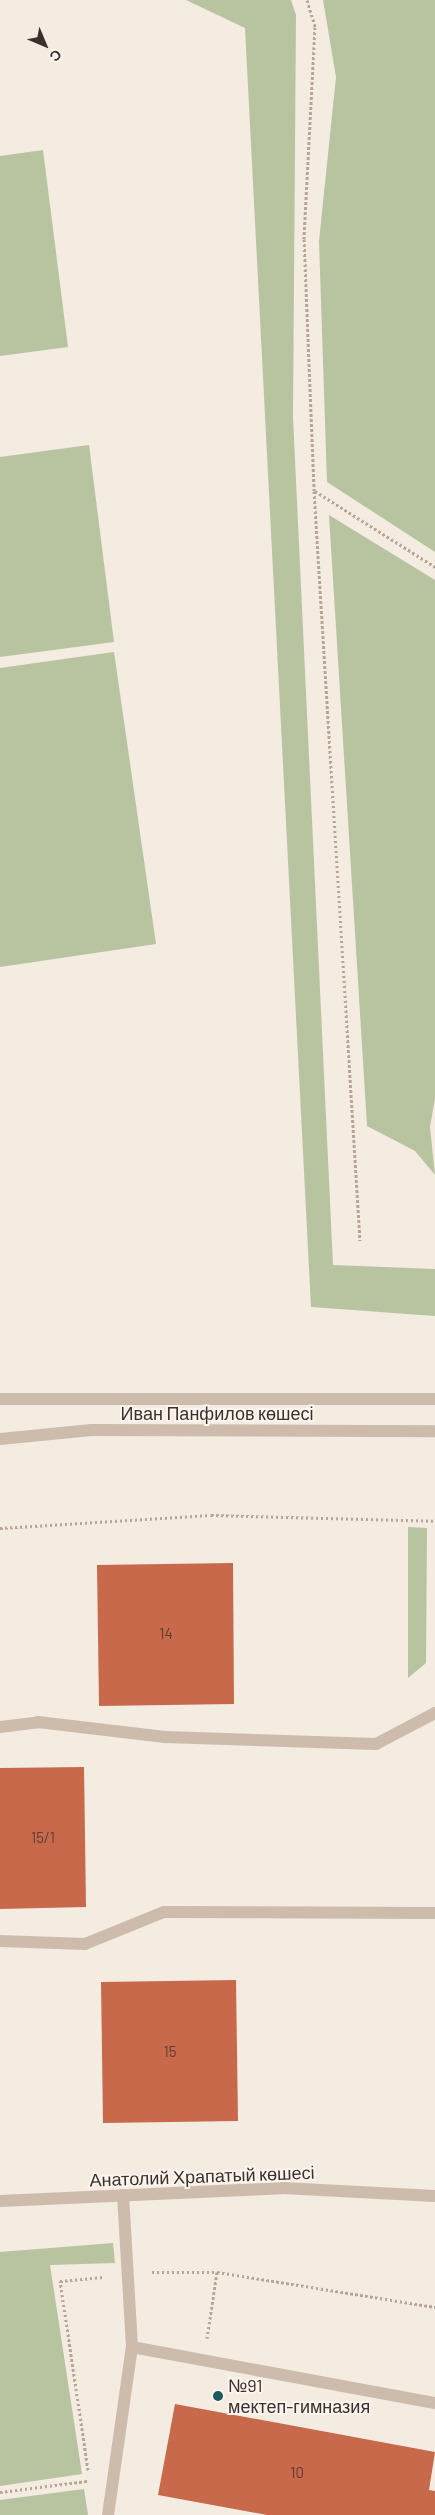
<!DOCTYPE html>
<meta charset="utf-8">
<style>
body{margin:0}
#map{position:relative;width:435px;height:2515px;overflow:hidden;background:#f4ebe1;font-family:Barlow,sans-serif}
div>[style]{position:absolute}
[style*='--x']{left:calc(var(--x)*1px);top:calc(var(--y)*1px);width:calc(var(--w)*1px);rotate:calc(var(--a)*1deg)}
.green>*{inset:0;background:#b8c4a0}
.building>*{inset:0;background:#c8694b}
.path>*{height:3px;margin-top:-1.5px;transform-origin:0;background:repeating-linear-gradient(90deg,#b9a596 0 2.5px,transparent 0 5px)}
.minor>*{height:12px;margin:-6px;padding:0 6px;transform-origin:6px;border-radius:6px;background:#cdbbac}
.dots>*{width:14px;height:14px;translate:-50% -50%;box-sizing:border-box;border:2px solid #fbf5ee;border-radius:50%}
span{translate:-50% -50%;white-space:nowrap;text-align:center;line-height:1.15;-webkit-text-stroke:4px #fbf5ee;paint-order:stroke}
.number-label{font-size:15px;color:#5e3e33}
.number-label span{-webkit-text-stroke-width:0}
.street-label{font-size:18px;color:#3b302b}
.poi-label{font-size:18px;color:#3b302b}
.left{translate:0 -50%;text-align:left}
.north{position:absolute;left:20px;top:20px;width:50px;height:50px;-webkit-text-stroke:4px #fbf5ee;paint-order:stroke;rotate:135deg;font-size:14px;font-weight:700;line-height:20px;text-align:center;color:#3b302b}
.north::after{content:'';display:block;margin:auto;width:18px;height:22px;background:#3b302b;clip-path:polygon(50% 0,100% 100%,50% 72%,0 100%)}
</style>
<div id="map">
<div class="green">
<div style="clip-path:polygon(186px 0,291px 0,296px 15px,293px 417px,333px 1265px,435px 1269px,435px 1316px,311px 1307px,245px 28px)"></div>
<div style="clip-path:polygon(323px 0,435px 0,435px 552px,327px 482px,319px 241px,336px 77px)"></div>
<div style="clip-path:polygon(43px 150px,68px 347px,0 356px,0 156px)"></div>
<div style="clip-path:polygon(89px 445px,114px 642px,0 657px,0 457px)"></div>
<div style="clip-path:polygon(329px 515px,435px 580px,435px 1098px,430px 1127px,435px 1175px,415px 1151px,367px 1126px)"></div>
<div style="clip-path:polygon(114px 652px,156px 944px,0 967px,0 668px)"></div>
<div style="clip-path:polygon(408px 1527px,427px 1528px,426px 1663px,408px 1678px)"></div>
<div style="clip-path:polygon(113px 2243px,115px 2263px,50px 2265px,82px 2474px,0 2486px,0 2252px)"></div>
<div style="clip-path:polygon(84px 2489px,88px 2515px,0 2515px,0 2500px)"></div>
</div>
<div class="building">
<div style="clip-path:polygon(233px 1563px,234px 1704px,99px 1706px,97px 1565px)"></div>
<div style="clip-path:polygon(84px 1767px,86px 1907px,0 1909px,0 1768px)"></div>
<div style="clip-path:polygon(236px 1980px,238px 2121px,103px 2123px,101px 1982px)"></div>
<div style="clip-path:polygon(175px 2404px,435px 2452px,429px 2490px,435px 2491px,435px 2515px,267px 2515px,158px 2495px)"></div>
</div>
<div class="path">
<div style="--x:307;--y:0;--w:28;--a:73"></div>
<div style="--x:315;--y:27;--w:212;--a:93"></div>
<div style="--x:304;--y:239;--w:252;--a:87.7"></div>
<div style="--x:314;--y:491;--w:751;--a:86.49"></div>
<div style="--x:315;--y:491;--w:142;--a:32.3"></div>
<div style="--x:0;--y:1528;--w:211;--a:-3.5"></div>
<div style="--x:211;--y:1515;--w:224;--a:1.5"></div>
<div style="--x:152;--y:2272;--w:65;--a:0"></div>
<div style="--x:217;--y:2272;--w:67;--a:98.6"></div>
<div style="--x:217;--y:2272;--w:221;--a:9.1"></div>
<div style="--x:88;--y:2470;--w:191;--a:-98.4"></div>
<div style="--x:60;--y:2281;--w:43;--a:-5.3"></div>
<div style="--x:0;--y:2492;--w:88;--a:-7.2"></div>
</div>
<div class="minor">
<div style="--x:0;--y:1399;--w:435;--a:0"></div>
<div style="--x:0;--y:1439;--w:92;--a:-5.6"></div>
<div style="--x:92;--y:1430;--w:343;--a:0.2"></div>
<div style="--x:0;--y:1727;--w:38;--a:-7"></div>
<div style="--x:38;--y:1722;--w:128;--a:6.7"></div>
<div style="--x:165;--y:1737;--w:211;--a:1.9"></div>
<div style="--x:376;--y:1744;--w:67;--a:-27.7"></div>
<div style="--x:0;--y:1941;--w:85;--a:2"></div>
<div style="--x:85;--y:1944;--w:85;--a:-22.1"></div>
<div style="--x:164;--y:1912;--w:271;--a:0.2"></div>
<div style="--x:123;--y:2195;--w:152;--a:86.6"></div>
<div style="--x:132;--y:2347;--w:308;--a:10.5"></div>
<div style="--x:0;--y:2201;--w:283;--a:-2.6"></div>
<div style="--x:283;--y:2188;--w:152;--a:3"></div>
<div style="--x:108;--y:2515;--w:170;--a:-81.9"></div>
</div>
<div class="dots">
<div style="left:218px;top:2396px;background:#1f5a5e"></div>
</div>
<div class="number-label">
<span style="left:166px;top:1634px">14</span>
<span style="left:43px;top:1838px">15/1</span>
<span style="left:170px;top:2052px">15</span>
<span style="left:297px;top:2473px">10</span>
</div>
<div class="street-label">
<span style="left:217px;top:1413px">Иван Панфилов көшесі</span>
<span style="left:202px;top:2176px;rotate:-2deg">Анатолий Храпатый көшесі</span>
</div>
<div class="poi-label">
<span class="left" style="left:228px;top:2396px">№91<br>мектеп-гимназия</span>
</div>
<div class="north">С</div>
</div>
